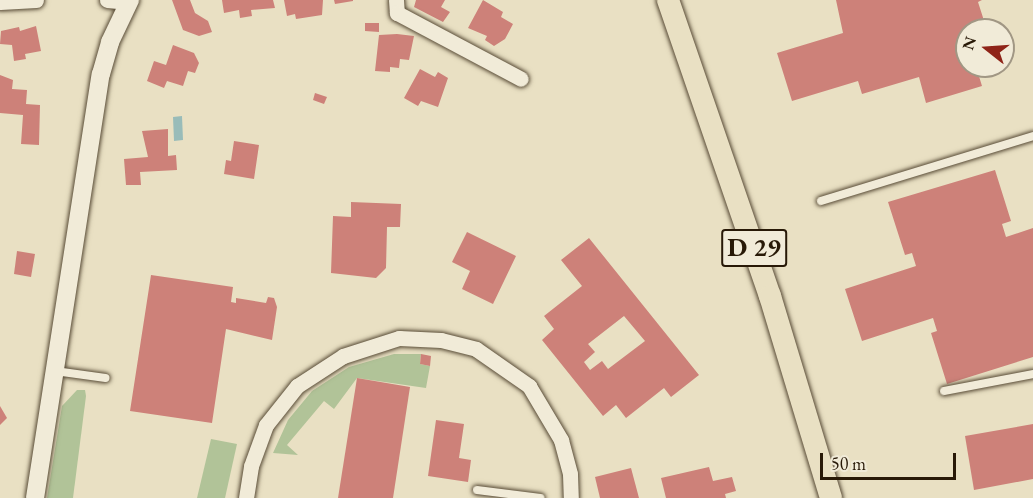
<!DOCTYPE html>
<style>
body{margin:0}
#map{position:relative;width:1033px;height:498px;overflow:hidden;background:#e9e0c3;font-family:"EB Garamond",serif}
div>[style]{position:absolute}
[style*='--x']{left:calc(var(--x)*1px);top:calc(var(--y)*1px);width:calc(var(--w)*1px);rotate:calc(var(--a)*1deg)}
.green>*{inset:0;background:#b1c398}
.water>*{inset:0;background:#99bcb9}
.building>*{inset:0;background:#cd8179}
.roads{filter:drop-shadow(0 0 2px #584b36) drop-shadow(0 0 2px #584b36)}
.service>*{height:8px;margin:-4px;padding:0 4px;transform-origin:4px;border-radius:4px;background:#f1ebd8}
.minor>*{height:15px;margin:-7.5px;padding:0 7.5px;transform-origin:7.5px;border-radius:7.5px;background:#f1ebd8}
.tertiary>*{height:18px;margin:-9px;padding:0 9px;transform-origin:9px;border-radius:9px;background:#f1ebd8}
.primary>*{height:22px;margin:-11px;padding:0 11px;transform-origin:11px;border-radius:11px;background:#e9e0c3}
span{translate:-50% -50%;white-space:nowrap;text-align:center;line-height:1.15;-webkit-text-stroke:5px #f1ebd8;paint-order:stroke}
.shield-label span{padding:2px 4px;background:#f1ebd8;border:2px solid;border-radius:4px;-webkit-text-stroke-width:0}
.shield-label{font-size:26px;color:#281907;font-weight:700}
.north{position:absolute;left:955px;top:18px;width:60px;height:60px;box-sizing:border-box;background:#f1ebd8;border:2px solid #a19784;border-radius:50%;rotate:287deg;font-size:16px;font-weight:700;line-height:24px;text-align:center;color:#281907}
.north::after{content:'';display:block;margin:auto;width:21px;height:27px;background:#8f2418;clip-path:polygon(50% 0,100% 100%,50% 72%,0 100%)}
.scale{position:absolute;left:820px;top:453px;width:136px;height:27px;box-sizing:border-box;border:3px solid #281907;border-top:0;padding-left:8px;font-size:18px;line-height:21px;white-space:nowrap;color:#281907;-webkit-text-stroke:4px #f1ebd8;paint-order:stroke}
</style>
<div id="map">
<div class="green">
<div style="clip-path:polygon(394px 354px,421px 354px,420px 364px,430px 366px,426px 388px,357px 378px,334px 409px,324px 401px,287px 445px,298px 455px,273px 453px,288px 420px,312px 391px,349px 367px)"></div>
<div style="clip-path:polygon(77px 390px,85px 390px,86px 396px,73px 498px,47px 498px,62px 406px)"></div>
<div style="clip-path:polygon(211px 439px,237px 444px,225px 498px,197px 498px)"></div>
</div>
<div class="water">
<div style="clip-path:polygon(182px 116px,183px 140px,174px 141px,173px 117px)"></div>
</div>
<div class="building">
<div style="clip-path:polygon(172px 0,190px 0,195px 13px,208px 21px,212px 32px,199px 36px,183px 30px)"></div>
<div style="clip-path:polygon(222px 0,273px 0,275px 8px,251px 10px,252px 16px,240px 18px,239px 10px,224px 13px)"></div>
<div style="clip-path:polygon(284px 0,323px 0,322px 15px,296px 19px,295px 14px,287px 16px)"></div>
<div style="clip-path:polygon(334px 0,353px 0,353px 1px,335px 4px)"></div>
<div style="clip-path:polygon(416px 0,445px 0,441px 7px,450px 12px,443px 22px,414px 7px)"></div>
<div style="clip-path:polygon(483px 0,503px 12px,501px 17px,513px 24px,505px 39px,494px 46px,485px 40px,487px 36px,468px 28px)"></div>
<div style="clip-path:polygon(836px 0,982px 0,978px 2px,987px 30px,967px 30px,967px 66px,998px 67px,978px 73px,982px 86px,926px 103px,919px 77px,862px 94px,858px 81px,792px 101px,777px 53px,843px 33px)"></div>
<div style="clip-path:polygon(365px 23px,379px 23px,379px 32px,365px 31px)"></div>
<div style="clip-path:polygon(36px 26px,41px 51px,25px 54px,26px 59px,14px 61px,12px 45px,0 44px,1px 31px,19px 27px,20px 31px)"></div>
<div style="clip-path:polygon(397px 34px,414px 36px,409px 60px,400px 59px,399px 68px,390px 67px,390px 72px,375px 71px,379px 35px)"></div>
<div style="clip-path:polygon(173px 45px,194px 53px,199px 63px,195px 73px,188px 71px,183px 86px,167px 81px,164px 88px,147px 81px,154px 61px,166px 65px)"></div>
<div style="clip-path:polygon(420px 69px,435px 77px,438px 72px,448px 78px,438px 107px,421px 101px,418px 106px,404px 98px)"></div>
<div style="clip-path:polygon(0 75px,13px 80px,12px 89px,27px 90px,26px 104px,40px 105px,39px 145px,21px 144px,23px 115px,0 113px)"></div>
<div style="clip-path:polygon(315px 93px,327px 97px,324px 104px,313px 100px)"></div>
<div style="clip-path:polygon(168px 129px,168px 156px,176px 155px,177px 170px,140px 172px,141px 185px,126px 185px,124px 159px,148px 157px,142px 131px)"></div>
<div style="clip-path:polygon(234px 141px,259px 145px,254px 179px,224px 174px,226px 160px,231px 161px)"></div>
<div style="clip-path:polygon(995px 170px,1011px 221px,1002px 224px,1006px 237px,1033px 228px,1033px 357px,947px 384px,931px 333px,937px 331px,933px 318px,862px 341px,845px 289px,916px 266px,912px 253px,905px 255px,888px 202px)"></div>
<div style="clip-path:polygon(351px 202px,401px 204px,400px 227px,387px 227px,386px 268px,376px 278px,331px 273px,333px 216px,351px 217px)"></div>
<div style="clip-path:polygon(467px 232px,516px 256px,493px 304px,462px 289px,470px 271px,452px 262px)"></div>
<div style="clip-path:polygon(evenodd,589px 238px,699px 375px,671px 397px,664px 388px,626px 418px,616px 405px,603px 416px,542px 340px,554px 329px,544px 316px,582px 286px,561px 260px,589px 238px,624px 316px,645px 341px,608px 369px,602px 361px,590px 370px,584px 362px,595px 352px,588px 344px,624px 316px)"></div>
<div style="clip-path:polygon(17px 251px,35px 254px,31px 277px,14px 274px)"></div>
<div style="clip-path:polygon(151px 275px,233px 287px,231px 302px,236px 303px,236px 298px,266px 303px,268px 297px,274px 298px,277px 307px,272px 340px,226px 329px,212px 423px,130px 411px)"></div>
<div style="clip-path:polygon(421px 354px,431px 356px,430px 366px,420px 364px)"></div>
<div style="clip-path:polygon(357px 378px,410px 387px,393px 498px,338px 498px)"></div>
<div style="clip-path:polygon(0 406px,7px 418px,0 425px)"></div>
<div style="clip-path:polygon(436px 420px,464px 424px,459px 458px,471px 460px,468px 482px,428px 476px)"></div>
<div style="clip-path:polygon(1033px 424px,1033px 479px,974px 490px,965px 436px)"></div>
<div style="clip-path:polygon(709px 467px,713px 481px,732px 477px,736px 491px,725px 494px,726px 498px,666px 498px,661px 478px)"></div>
<div style="clip-path:polygon(631px 468px,639px 498px,600px 498px,595px 477px)"></div>
</div>
<div class="roads">
<div class="service">
<div style="--x:821;--y:201;--w:222;--a:-17"></div>
<div style="--x:55;--y:371;--w:51;--a:7.8"></div>
<div style="--x:944;--y:391;--w:91;--a:-10.8"></div>
<div style="--x:477;--y:490;--w:64;--a:7.2"></div>
</div>
<div class="minor">
<div style="--x:107;--y:0;--w:22;--a:5"></div>
<div style="--x:396;--y:0;--w:13;--a:86"></div>
<div style="--x:397;--y:13;--w:140;--a:28"></div>
<div style="--x:0;--y:2;--w:36;--a:-3"></div>
<div style="--x:246;--y:498;--w:32;--a:-81"></div>
<div style="--x:251;--y:466;--w:44;--a:-69.9"></div>
<div style="--x:266;--y:425;--w:50;--a:-51.5"></div>
<div style="--x:297;--y:386;--w:55;--a:-33.1"></div>
<div style="--x:343;--y:356;--w:59;--a:-17.8"></div>
<div style="--x:399;--y:338;--w:42;--a:2.7"></div>
<div style="--x:441;--y:340;--w:36;--a:14"></div>
<div style="--x:476;--y:349;--w:65;--a:34.9"></div>
<div style="--x:529;--y:386;--w:63;--a:59.3"></div>
<div style="--x:561;--y:440;--w:35;--a:75"></div>
<div style="--x:570;--y:474;--w:24;--a:88"></div>
</div>
<div class="tertiary">
<div style="--x:35;--y:498;--w:429;--a:-81.2"></div>
<div style="--x:101;--y:74;--w:33;--a:-74"></div>
<div style="--x:110;--y:42;--w:47;--a:-64.5"></div>
</div>
<div class="primary">
<div style="--x:668;--y:0;--w:313;--a:71"></div>
<div style="--x:770;--y:296;--w:211;--a:73.2"></div>
</div>
</div>
<div class="shield-label">
<span style="left:754px;top:248px">D 29</span>
</div>
<div class="north">N</div>
<div class="scale">50 m</div>
</div>
